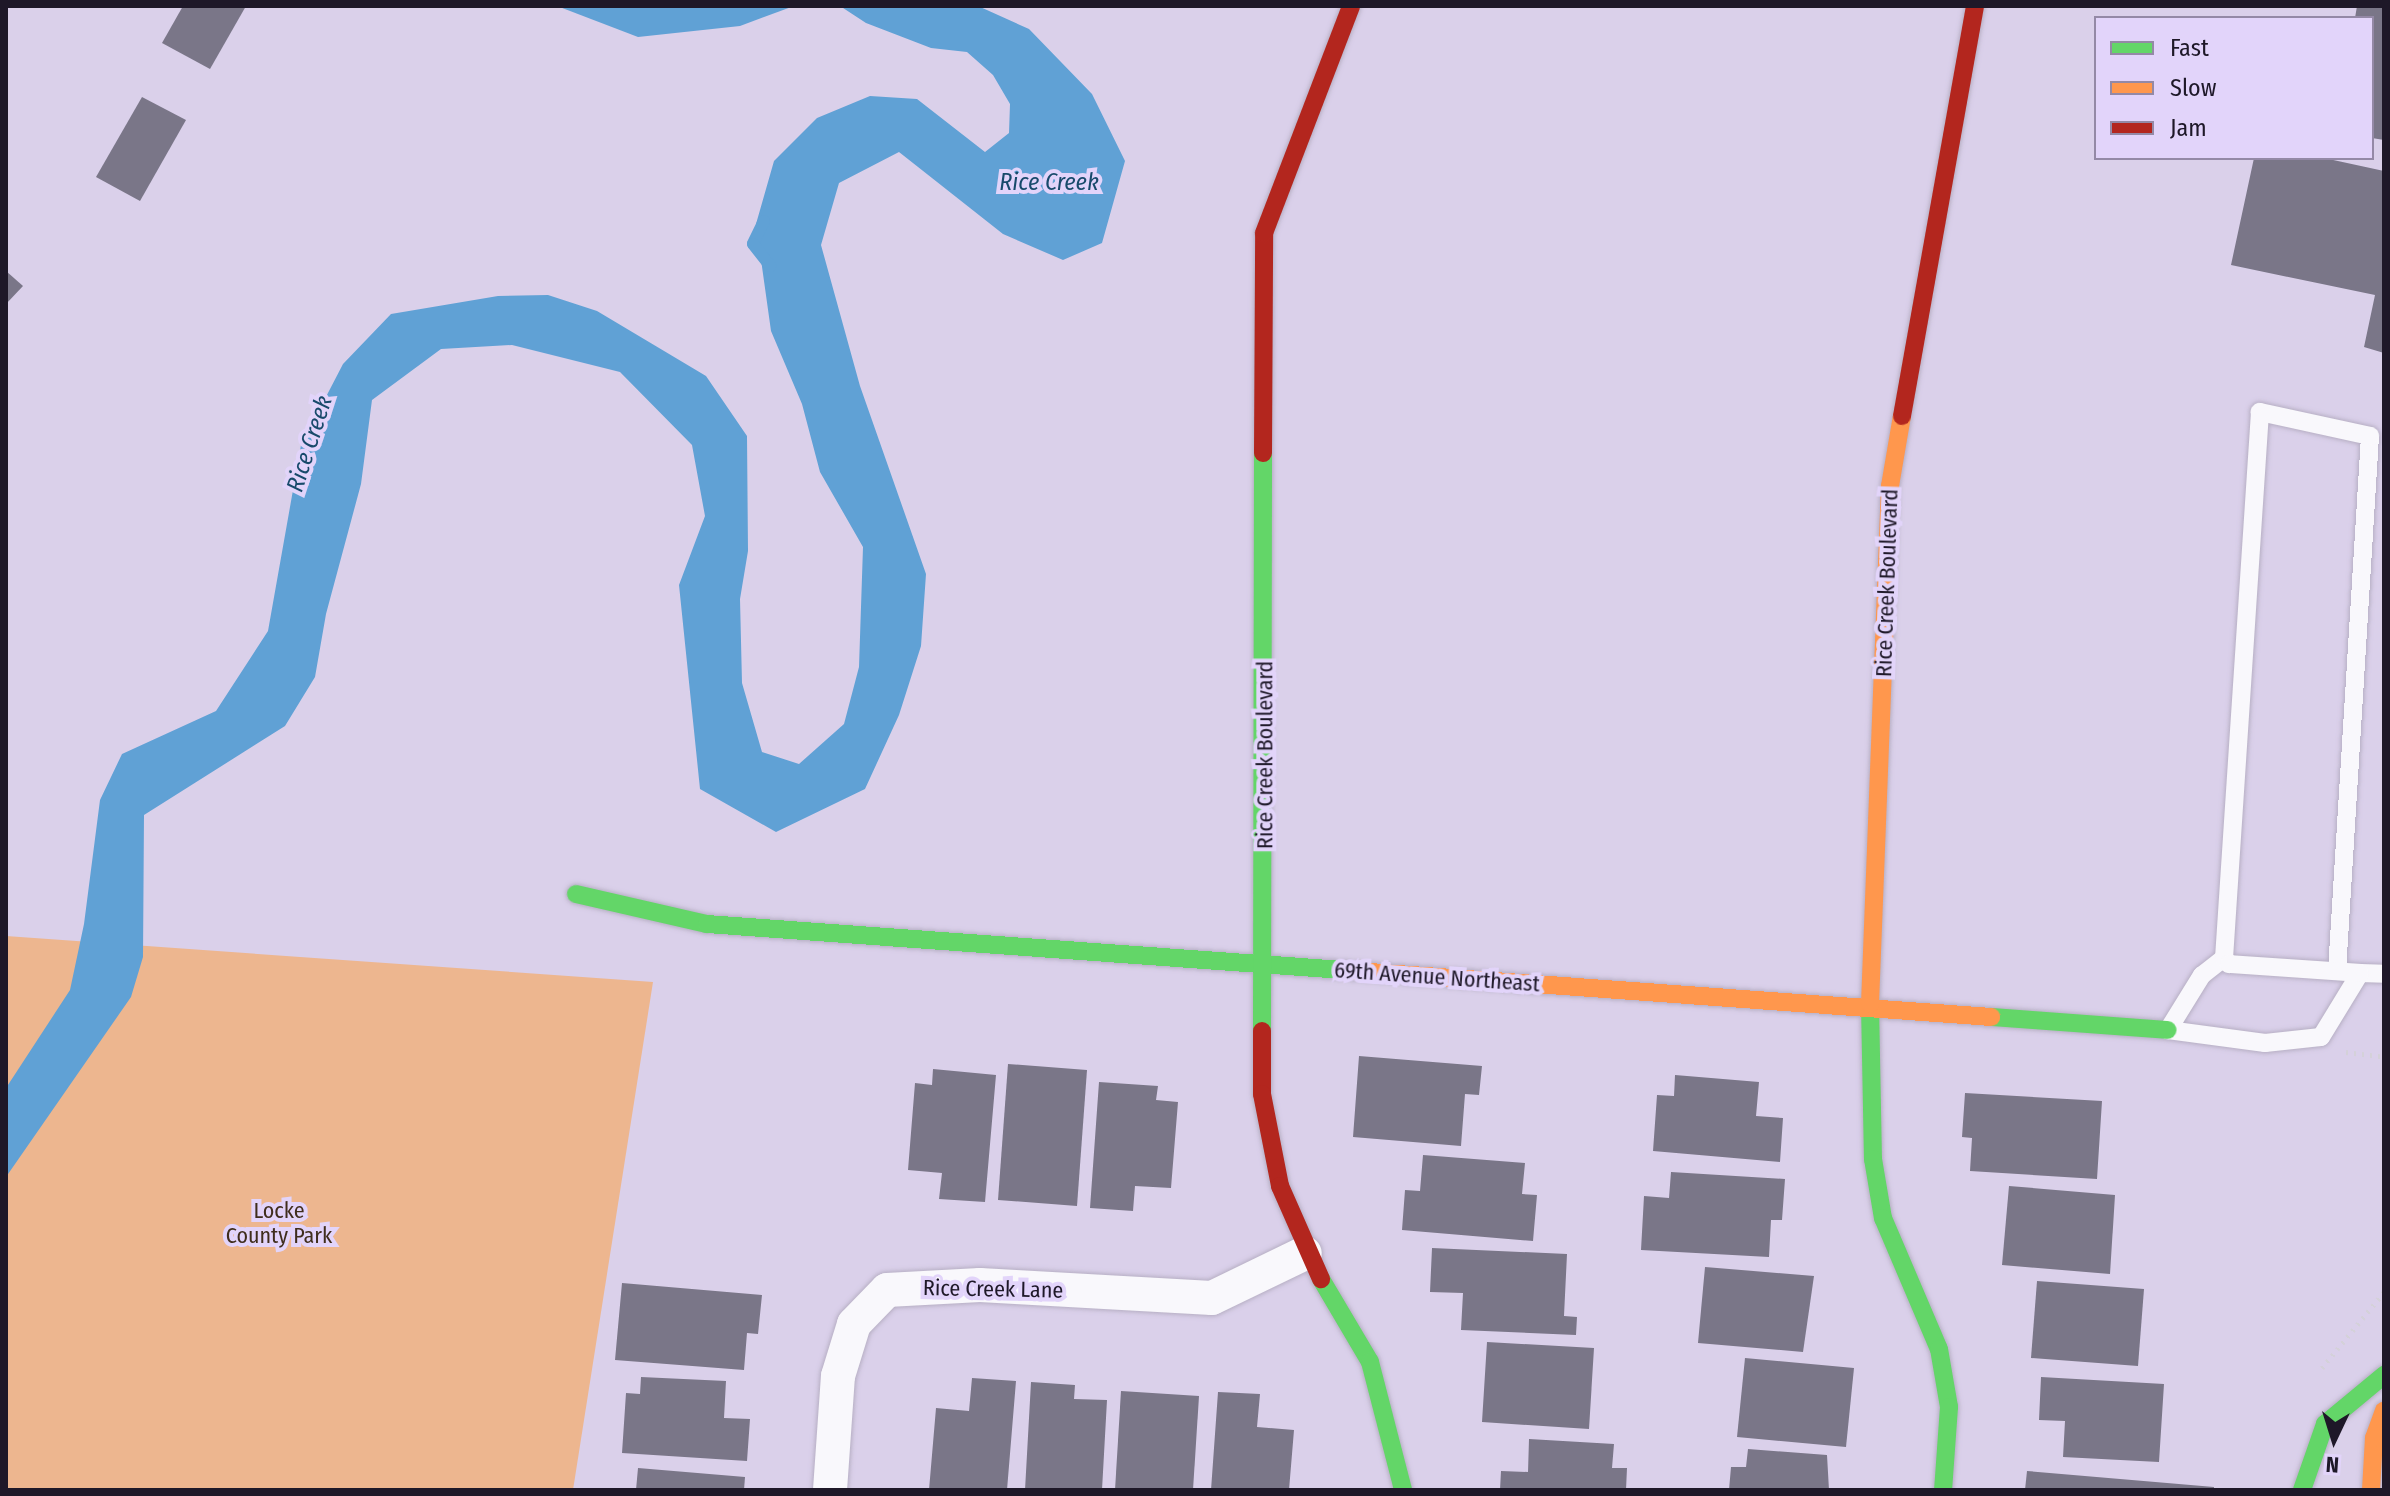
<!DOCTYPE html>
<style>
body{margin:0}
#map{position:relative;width:2390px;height:1496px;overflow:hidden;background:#dad0ea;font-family:"Fira Sans Condensed",sans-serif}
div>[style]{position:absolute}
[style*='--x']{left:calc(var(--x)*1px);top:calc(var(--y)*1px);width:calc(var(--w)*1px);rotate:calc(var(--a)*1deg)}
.green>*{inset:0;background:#edb68f}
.water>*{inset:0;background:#60a1d5}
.stream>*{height:12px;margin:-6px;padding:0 6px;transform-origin:6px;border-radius:6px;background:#60a1d5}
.building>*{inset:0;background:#7a7688}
.path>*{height:5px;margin-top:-2.5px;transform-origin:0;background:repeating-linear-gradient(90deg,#d4d1d9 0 2px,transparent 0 8px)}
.roads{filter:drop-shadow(0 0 2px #b7afc4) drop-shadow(0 0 2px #b7afc4)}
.lane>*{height:18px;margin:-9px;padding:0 9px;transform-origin:9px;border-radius:9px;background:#f9f8fc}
.street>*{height:34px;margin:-17px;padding:0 17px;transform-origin:17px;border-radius:17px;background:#f9f8fc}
.fast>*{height:18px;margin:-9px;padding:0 9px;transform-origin:9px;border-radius:9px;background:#63d668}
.slow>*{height:18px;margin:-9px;padding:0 9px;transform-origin:9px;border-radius:9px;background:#ff974d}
.jam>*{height:18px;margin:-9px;padding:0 9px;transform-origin:9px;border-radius:9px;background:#b3261e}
span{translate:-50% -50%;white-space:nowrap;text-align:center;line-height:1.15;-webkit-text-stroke:8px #e2d4fa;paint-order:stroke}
.street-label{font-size:22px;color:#1e1828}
.park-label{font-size:22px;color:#3f2d1c}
.water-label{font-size:24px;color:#184a6b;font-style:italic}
.frame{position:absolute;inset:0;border:8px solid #1e1828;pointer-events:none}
.legend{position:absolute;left:2094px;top:16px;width:280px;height:144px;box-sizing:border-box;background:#e2d4fa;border:2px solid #9489a6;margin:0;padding:10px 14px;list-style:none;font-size:24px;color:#1e1828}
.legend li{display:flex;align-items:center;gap:16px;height:40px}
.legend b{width:40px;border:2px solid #9489a6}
.north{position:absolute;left:2294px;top:1400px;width:80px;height:80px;-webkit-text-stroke:6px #e2d4fa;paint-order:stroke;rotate:184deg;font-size:22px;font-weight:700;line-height:32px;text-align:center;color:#1e1828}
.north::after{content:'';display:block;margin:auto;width:28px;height:36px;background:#1e1828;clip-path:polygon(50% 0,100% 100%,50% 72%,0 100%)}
</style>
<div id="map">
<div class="green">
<div style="clip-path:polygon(6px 936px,653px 982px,573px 1490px,6px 1490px)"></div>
</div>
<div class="water">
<div style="clip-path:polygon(557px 6px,794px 6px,740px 26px,638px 37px)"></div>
<div style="clip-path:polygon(840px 6px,978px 6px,1029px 29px,1092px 94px,1125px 161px,1102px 243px,1063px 260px,1003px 234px,899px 152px,839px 183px,821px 245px,860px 386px,926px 574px,921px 646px,899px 715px,865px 789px,776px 832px,700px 789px,679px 585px,705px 516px,692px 445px,620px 372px,512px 345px,441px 349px,372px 400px,361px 484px,326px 614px,315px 677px,285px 726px,144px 815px,143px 957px,131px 997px,6px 1177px,6px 1088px,70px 990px,84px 924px,100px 800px,122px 754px,216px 711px,268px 631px,301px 445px,343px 364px,391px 314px,498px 296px,548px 295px,597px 311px,706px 376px,747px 436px,748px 551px,740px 599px,742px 683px,762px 752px,799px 764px,844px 724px,859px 667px,863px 547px,820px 472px,802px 404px,771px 331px,756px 224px,774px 161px,817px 118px,870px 96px,917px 99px,985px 152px,1009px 133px,1010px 104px,993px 75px,967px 52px,931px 48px,866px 23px)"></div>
</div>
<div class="stream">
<div style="--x:764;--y:221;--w:25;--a:116"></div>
<div style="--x:753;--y:244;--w:28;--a:52"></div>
</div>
<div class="building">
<div style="clip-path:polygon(183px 6px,246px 6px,210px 69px,162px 43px)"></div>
<div style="clip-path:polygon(2357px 6px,2384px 6px,2384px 140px,2372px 138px,2372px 18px,2355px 18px)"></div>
<div style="clip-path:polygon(142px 97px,186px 120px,140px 201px,96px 177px)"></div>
<div style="clip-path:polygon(2254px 158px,2324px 158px,2384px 171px,2384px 353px,2364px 347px,2375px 295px,2231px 265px)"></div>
<div style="clip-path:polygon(6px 271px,23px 286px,6px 304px)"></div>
<div style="clip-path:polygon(1359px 1056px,1482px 1066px,1479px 1095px,1465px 1094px,1461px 1146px,1353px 1137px)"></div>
<div style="clip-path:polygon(1008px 1064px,1087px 1070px,1077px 1206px,998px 1200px)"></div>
<div style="clip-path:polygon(933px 1069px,996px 1075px,985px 1202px,939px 1199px,942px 1173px,908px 1170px,915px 1083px,932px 1085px)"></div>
<div style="clip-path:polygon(1675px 1075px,1759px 1082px,1756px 1116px,1783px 1118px,1780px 1162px,1653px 1151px,1657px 1095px,1674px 1096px)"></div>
<div style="clip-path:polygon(1099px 1082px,1158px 1086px,1156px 1100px,1178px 1102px,1171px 1188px,1135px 1186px,1133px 1211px,1090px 1208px)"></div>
<div style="clip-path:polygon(1965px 1093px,2102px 1101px,2097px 1179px,1970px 1171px,1972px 1138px,1962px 1137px)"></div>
<div style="clip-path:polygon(1423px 1155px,1525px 1163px,1522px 1194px,1537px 1195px,1533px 1241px,1402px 1230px,1405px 1190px,1420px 1191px)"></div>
<div style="clip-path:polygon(1671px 1172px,1785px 1179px,1782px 1220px,1771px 1220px,1769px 1257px,1641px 1250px,1644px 1196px,1669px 1198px)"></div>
<div style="clip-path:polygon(2009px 1186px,2115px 1195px,2110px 1274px,2002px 1265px)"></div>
<div style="clip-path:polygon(1432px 1248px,1567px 1254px,1564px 1316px,1577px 1317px,1576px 1335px,1461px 1330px,1463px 1293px,1430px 1292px)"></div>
<div style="clip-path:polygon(1705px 1267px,1814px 1276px,1803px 1352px,1698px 1343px)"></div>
<div style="clip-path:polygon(2037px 1281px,2144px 1289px,2138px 1366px,2031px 1358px)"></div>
<div style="clip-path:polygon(622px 1283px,762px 1295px,758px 1334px,747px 1333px,744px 1370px,615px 1360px)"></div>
<div style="clip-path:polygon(1487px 1342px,1594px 1348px,1589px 1429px,1482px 1422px)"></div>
<div style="clip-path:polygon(1745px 1358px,1854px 1368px,1846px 1447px,1737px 1437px)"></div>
<div style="clip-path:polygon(641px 1377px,726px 1381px,724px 1418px,750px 1419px,747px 1461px,622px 1453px,626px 1393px,640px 1394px)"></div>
<div style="clip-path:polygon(2041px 1377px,2164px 1384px,2159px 1462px,2063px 1457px,2065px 1421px,2039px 1420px)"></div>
<div style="clip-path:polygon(972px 1378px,1016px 1381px,1007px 1490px,929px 1490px,936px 1408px,969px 1411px)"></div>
<div style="clip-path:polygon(1031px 1382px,1075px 1385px,1074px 1399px,1107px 1400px,1102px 1490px,1025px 1490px)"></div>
<div style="clip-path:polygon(1121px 1391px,1199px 1396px,1193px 1490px,1115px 1490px)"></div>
<div style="clip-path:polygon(1218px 1392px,1260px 1394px,1257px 1427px,1294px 1430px,1289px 1490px,1211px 1490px)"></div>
<div style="clip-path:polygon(1529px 1439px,1614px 1444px,1612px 1468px,1627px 1468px,1626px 1490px,1500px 1490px,1501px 1471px,1528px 1472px)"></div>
<div style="clip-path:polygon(1748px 1449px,1827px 1455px,1829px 1490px,1729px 1490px,1731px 1467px,1746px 1467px)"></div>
<div style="clip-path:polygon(638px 1468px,745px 1477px,744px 1490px,636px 1490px)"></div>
<div style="clip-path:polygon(2027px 1471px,2214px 1487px,2214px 1490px,2025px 1490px)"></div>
</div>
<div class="path">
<div style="--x:2346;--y:1052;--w:38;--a:7"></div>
<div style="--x:2322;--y:1368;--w:98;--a:-50.8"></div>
</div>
<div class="roads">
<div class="lane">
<div style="--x:2224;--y:958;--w:28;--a:142"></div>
<div style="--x:2202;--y:975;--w:65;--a:121.7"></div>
<div style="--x:2168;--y:1030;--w:98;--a:7.6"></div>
<div style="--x:2265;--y:1043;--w:56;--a:-6.1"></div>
<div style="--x:2321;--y:1037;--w:75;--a:-58.6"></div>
<div style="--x:2360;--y:973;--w:24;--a:2"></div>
<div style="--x:2337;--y:971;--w:536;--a:-86.47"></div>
<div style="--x:2370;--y:436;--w:113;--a:-167.7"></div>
<div style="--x:2260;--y:412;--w:547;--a:93.77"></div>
<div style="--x:2224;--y:958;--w:8;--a:50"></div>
<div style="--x:2229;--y:964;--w:131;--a:3.9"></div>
</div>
<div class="street">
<div style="--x:830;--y:1490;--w:114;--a:-86"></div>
<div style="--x:838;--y:1376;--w:54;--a:-72.9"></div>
<div style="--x:854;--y:1324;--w:47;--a:-45.9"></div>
<div style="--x:887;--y:1290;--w:93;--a:-3.1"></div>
<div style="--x:980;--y:1285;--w:232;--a:3.2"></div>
<div style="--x:1212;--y:1298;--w:103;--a:-25.8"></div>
</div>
<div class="fast">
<div style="--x:576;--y:894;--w:134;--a:12.9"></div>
<div style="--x:707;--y:924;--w:651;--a:4.14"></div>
<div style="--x:1870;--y:1004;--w:155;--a:88.9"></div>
<div style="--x:1873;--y:1159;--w:60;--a:80.4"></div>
<div style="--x:1883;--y:1218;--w:142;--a:66.9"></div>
<div style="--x:1939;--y:1349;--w:59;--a:80.2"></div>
<div style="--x:1949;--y:1407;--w:83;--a:94.1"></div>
<div style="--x:1991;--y:1017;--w:177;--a:4.2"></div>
<div style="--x:1262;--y:1031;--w:578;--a:-89.9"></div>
<div style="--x:1321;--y:1279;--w:96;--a:59.4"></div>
<div style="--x:1370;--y:1362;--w:132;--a:75.5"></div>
<div style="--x:2302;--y:1490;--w:70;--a:-70.8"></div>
<div style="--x:2325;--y:1424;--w:77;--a:-39.7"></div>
</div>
<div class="slow">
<div style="--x:1356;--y:971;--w:637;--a:4.14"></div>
<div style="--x:1870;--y:1004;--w:518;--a:-87.79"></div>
<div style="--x:1890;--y:486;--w:71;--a:-80.3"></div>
<div style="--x:2371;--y:1490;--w:52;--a:-86.7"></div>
<div style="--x:2374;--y:1438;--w:29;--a:-70"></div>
</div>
<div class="jam">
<div style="--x:1902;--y:416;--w:416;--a:-79.9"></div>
<div style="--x:1263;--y:453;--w:220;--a:-89.7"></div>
<div style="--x:1264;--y:233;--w:243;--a:-69"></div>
<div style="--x:1262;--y:1031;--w:63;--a:90"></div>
<div style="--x:1262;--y:1094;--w:94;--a:78.9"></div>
<div style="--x:1280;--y:1186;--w:102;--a:66.2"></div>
</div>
</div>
<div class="street-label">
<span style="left:1887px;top:583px;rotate:-88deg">Rice Creek Boulevard</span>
<span style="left:1265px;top:755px;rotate:-90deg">Rice Creek Boulevard</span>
<span style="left:1437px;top:977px;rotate:4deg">69th Avenue Northeast</span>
<span style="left:993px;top:1289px;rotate:1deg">Rice Creek Lane</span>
</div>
<div class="park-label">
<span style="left:279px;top:1223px">Locke<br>County Park</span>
</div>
<div class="water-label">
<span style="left:1049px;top:183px">Rice Creek</span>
<span style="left:310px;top:444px;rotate:-72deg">Rice Creek</span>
</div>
<div class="frame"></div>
<ul class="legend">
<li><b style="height:10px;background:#63d668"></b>Fast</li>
<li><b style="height:10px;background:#ff974d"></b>Slow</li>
<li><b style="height:10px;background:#b3261e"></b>Jam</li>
</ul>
<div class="north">N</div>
</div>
